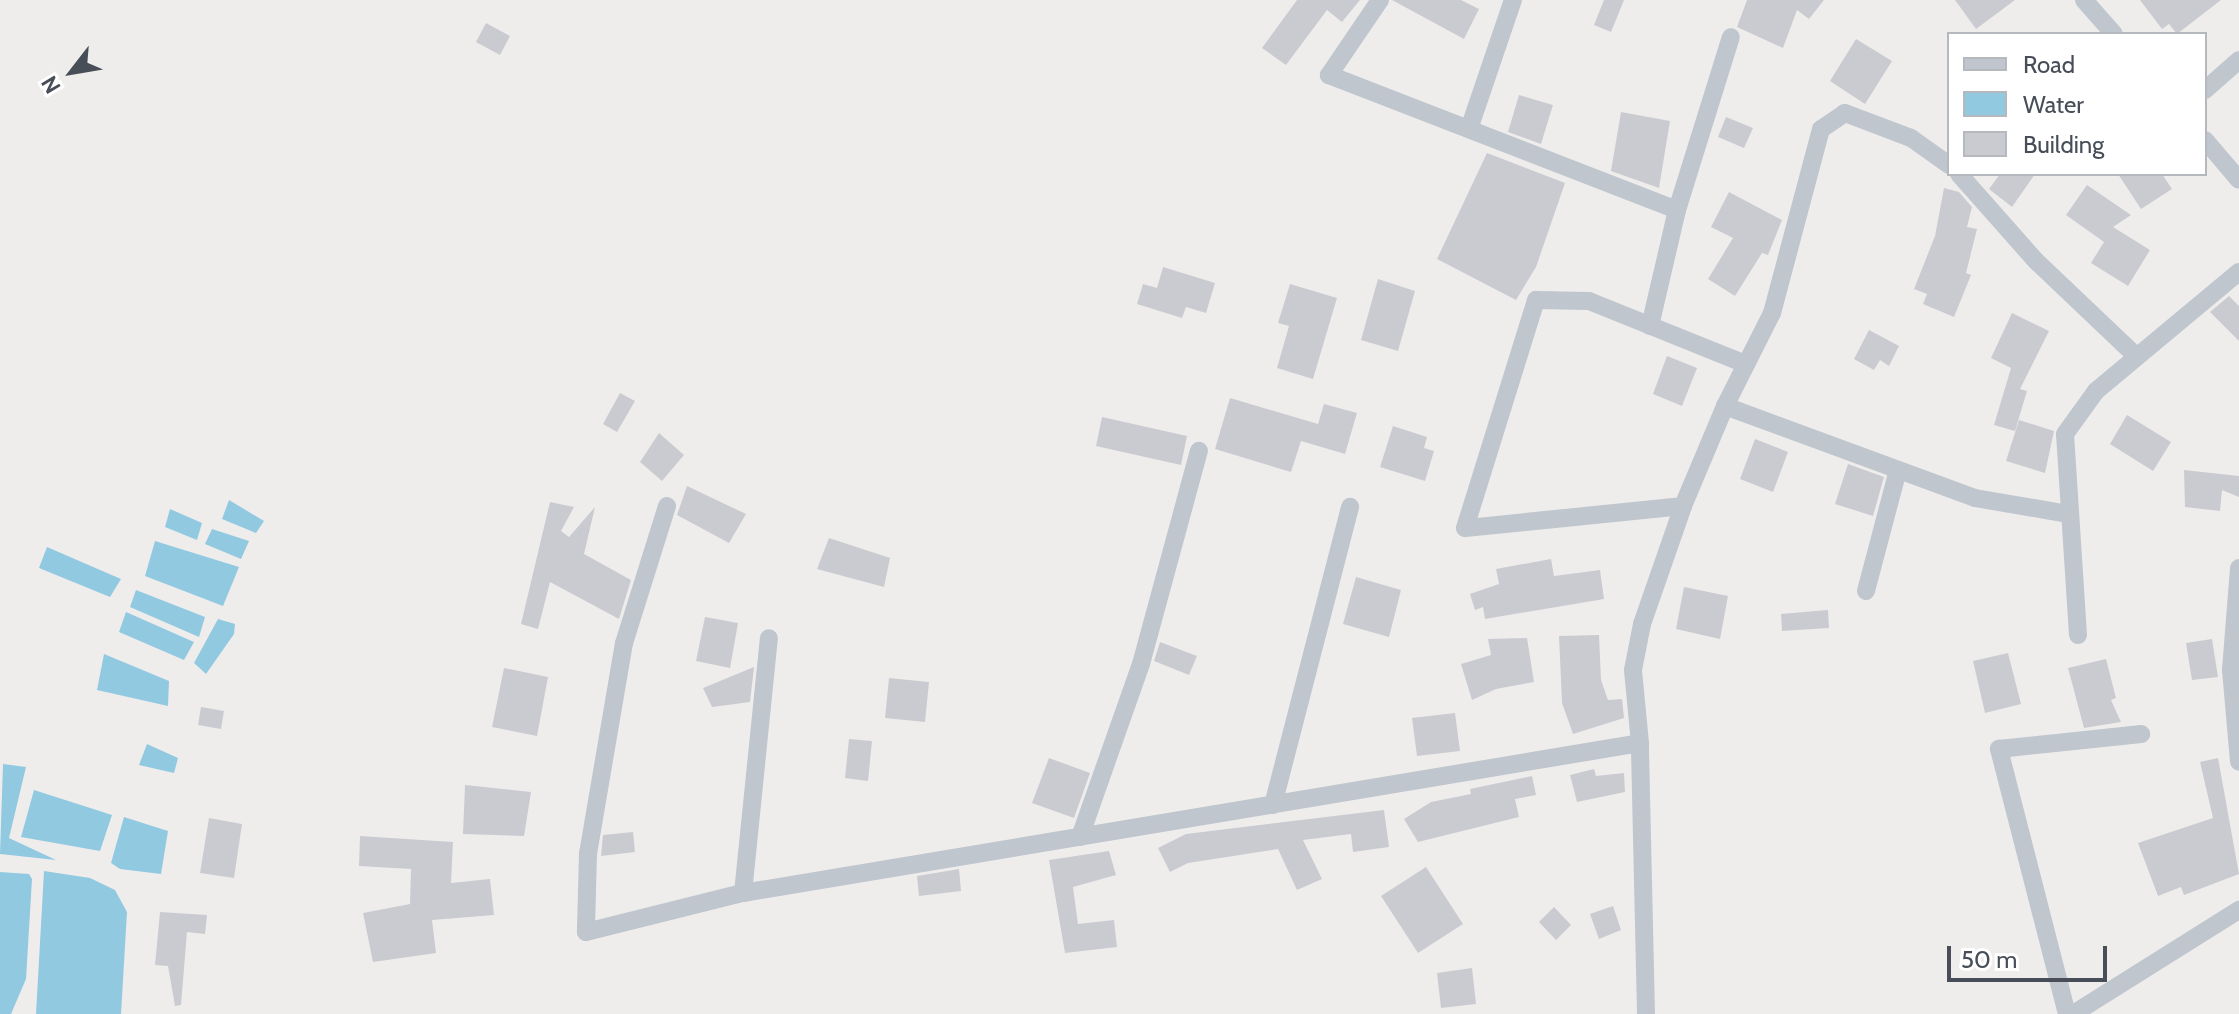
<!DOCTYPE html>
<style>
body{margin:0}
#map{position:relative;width:2239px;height:1014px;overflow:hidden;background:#efedec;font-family:Cabin,sans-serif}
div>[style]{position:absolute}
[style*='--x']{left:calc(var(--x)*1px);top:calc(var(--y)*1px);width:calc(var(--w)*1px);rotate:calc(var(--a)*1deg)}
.water>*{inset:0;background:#91c9e1}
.building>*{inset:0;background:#cacbd1}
.minor>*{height:18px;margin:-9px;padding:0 9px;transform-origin:9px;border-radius:9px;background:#bfc6cd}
span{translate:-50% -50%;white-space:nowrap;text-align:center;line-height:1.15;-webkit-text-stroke:6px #fff;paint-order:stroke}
.legend{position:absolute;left:1947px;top:32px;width:260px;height:144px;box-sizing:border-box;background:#fff;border:2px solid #b5b8bc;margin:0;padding:10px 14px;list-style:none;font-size:24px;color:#474e57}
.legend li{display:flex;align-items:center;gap:16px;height:40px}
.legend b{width:40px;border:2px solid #b5b8bc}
.north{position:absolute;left:32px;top:32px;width:80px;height:80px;-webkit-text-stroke:6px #fff;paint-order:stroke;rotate:239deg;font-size:22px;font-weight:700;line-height:32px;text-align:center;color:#474e57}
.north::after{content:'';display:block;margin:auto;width:28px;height:36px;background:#474e57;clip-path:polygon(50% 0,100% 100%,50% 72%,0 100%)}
.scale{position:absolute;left:1947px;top:946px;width:160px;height:36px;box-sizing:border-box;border:4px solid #474e57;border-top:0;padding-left:10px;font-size:24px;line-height:28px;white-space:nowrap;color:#474e57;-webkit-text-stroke:6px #fff;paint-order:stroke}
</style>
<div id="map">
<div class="water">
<div style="clip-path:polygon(229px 500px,264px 521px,256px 533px,222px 519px)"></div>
<div style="clip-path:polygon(170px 509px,202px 523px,197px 540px,165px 527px)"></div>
<div style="clip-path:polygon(212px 529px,249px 541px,241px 559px,205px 544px)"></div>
<div style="clip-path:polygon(155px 541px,239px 567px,223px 606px,145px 576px)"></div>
<div style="clip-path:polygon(47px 547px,121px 579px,110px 597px,39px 568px)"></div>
<div style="clip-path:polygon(136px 590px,205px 617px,199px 637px,130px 607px)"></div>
<div style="clip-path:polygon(126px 612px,194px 642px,184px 660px,119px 632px)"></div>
<div style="clip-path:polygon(218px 619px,235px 624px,234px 634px,206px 674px,194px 663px)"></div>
<div style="clip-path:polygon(104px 654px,169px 681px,168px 706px,97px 690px)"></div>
<div style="clip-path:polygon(147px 744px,178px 758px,174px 773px,139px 765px)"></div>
<div style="clip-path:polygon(3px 764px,26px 767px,9px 838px,56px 860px,0 854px)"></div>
<div style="clip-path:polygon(34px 790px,112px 815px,100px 851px,21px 837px)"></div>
<div style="clip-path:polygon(124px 817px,168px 831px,161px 874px,120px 869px,111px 863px)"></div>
<div style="clip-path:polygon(44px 871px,90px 878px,115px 890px,127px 912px,121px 1014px,36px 1014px)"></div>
<div style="clip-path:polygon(0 872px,29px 874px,32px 879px,26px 979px,11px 1014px,0 1014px)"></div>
</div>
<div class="building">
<div style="clip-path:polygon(1297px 0,1360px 0,1342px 22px,1327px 10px,1286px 65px,1262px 48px)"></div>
<div style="clip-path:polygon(1392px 0,1461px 0,1479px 9px,1464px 39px)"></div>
<div style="clip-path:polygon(1604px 0,1624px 0,1611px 32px,1594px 25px)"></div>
<div style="clip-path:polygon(1747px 0,1824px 0,1809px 19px,1797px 10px,1783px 48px,1737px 27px)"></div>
<div style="clip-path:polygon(1955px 0,2015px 0,1976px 29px)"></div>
<div style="clip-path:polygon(2140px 0,2221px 0,2177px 34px,2169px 24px,2162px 29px)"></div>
<div style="clip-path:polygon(486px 23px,510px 36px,500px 55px,476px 42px)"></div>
<div style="clip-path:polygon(1856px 39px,1892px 61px,1865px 104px,1830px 81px)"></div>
<div style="clip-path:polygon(1519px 95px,1553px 105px,1541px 144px,1508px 132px)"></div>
<div style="clip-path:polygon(1621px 112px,1670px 121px,1659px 188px,1611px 171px)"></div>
<div style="clip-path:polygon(1726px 117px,1753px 128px,1744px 148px,1718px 137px)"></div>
<div style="clip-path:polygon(1487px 153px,1565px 183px,1536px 267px,1516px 300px,1437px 259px)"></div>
<div style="clip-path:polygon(2000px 174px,2035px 174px,2012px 207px,1989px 189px)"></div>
<div style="clip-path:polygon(2118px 174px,2162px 174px,2172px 189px,2141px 209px)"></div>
<div style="clip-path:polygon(2087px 185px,2131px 215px,2113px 227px,2150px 250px,2128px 286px,2091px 263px,2104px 242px,2066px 215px)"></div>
<div style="clip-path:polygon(1944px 188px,1959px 192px,1972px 207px,1967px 227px,1977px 229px,1966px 273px,1971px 275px,1954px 317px,1923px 304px,1927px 294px,1914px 289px,1935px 236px)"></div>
<div style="clip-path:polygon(1729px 192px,1782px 220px,1768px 255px,1762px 253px,1735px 296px,1708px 279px,1733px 238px,1711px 227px)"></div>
<div style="clip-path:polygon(1163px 267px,1215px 283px,1206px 313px,1186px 307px,1182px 318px,1137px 304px,1143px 284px,1157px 288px)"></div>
<div style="clip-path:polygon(1378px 279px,1415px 291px,1398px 351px,1361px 340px)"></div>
<div style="clip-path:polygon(1290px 284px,1337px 298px,1313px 379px,1277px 368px,1289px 326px,1278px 323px)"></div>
<div style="clip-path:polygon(2229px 296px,2239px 306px,2239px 341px,2210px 312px)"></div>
<div style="clip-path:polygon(2012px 313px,2049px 331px,2020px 389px,2027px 391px,2015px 431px,1994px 425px,2011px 368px,1991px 358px)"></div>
<div style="clip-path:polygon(1869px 330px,1899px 346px,1889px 366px,1880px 360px,1874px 370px,1854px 359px)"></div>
<div style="clip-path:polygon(1667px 356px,1697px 368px,1682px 406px,1653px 394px)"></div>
<div style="clip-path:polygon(620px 393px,635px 401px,617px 432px,603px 424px)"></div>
<div style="clip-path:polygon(1230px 398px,1318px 424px,1324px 404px,1357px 413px,1345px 454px,1301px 441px,1291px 472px,1215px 449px)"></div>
<div style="clip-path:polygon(2127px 415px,2171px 442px,2153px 471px,2110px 444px)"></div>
<div style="clip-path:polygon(1102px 417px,1187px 436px,1181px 465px,1096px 446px)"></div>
<div style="clip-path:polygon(2019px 420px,2054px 431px,2045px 473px,2006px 461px)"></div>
<div style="clip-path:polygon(1393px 426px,1427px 437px,1424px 448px,1434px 451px,1425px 481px,1380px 467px)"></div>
<div style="clip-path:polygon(659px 433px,684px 455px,662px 481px,640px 462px)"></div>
<div style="clip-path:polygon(1755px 439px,1788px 452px,1773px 492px,1740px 479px)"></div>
<div style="clip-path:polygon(1848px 464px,1884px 477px,1873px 516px,1835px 504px)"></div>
<div style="clip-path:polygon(2184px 470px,2239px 476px,2239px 497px,2222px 490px,2220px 511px,2185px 507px)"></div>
<div style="clip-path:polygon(687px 486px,746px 514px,729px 543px,677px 515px)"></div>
<div style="clip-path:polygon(550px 502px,574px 507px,561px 531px,569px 537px,595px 507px,584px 554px,631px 580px,619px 619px,550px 582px,538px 629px,521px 624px)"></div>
<div style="clip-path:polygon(829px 538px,890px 558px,884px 587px,817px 569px)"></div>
<div style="clip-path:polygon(1551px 559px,1554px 576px,1600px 570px,1604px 599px,1485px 619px,1483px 607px,1475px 610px,1470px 594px,1499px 584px,1496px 569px)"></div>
<div style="clip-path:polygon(1356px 577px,1401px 590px,1389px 637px,1343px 624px)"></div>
<div style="clip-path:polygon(1684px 587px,1728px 596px,1720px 639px,1676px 629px)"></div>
<div style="clip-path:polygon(1828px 610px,1829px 628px,1782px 631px,1781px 614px)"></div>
<div style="clip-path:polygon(705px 617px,738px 623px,730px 668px,696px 661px)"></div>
<div style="clip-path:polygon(1599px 635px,1601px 680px,1608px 700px,1622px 699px,1624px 718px,1573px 734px,1562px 703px,1559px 636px)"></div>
<div style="clip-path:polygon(1527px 638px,1534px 682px,1496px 689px,1472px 700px,1461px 664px,1491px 655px,1488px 639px)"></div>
<div style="clip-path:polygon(2212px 639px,2218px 677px,2192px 680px,2186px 643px)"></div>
<div style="clip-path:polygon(1160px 642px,1197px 656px,1189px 675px,1154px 661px)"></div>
<div style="clip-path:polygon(2008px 653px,2021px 704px,1985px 713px,1973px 661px)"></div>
<div style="clip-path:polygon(2106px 659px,2116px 698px,2111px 700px,2121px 722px,2084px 728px,2068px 668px)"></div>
<div style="clip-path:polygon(754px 667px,750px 702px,712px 707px,703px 688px)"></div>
<div style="clip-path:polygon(504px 668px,548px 677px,537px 736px,492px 727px)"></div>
<div style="clip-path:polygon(889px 678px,929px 682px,925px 722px,885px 718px)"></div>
<div style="clip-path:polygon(201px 707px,224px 711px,221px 729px,198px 725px)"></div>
<div style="clip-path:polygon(1455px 713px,1460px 751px,1417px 756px,1412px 718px)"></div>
<div style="clip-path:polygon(849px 739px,872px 741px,868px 781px,845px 778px)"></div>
<div style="clip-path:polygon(1049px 758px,1090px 773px,1074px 818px,1032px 803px)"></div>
<div style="clip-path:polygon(2218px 758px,2239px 874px,2184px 895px,2181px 887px,2158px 896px,2138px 843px,2213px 818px,2200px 762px)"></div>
<div style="clip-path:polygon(1594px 769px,1596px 776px,1624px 773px,1625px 792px,1577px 802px,1570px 775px)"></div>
<div style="clip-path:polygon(1532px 776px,1536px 795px,1515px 799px,1519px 817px,1418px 842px,1404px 819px,1431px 802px,1471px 794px,1470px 789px)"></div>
<div style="clip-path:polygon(465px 785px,531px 792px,524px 836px,463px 834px)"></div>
<div style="clip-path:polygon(1384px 810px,1389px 847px,1353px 852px,1351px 834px,1303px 840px,1322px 879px,1297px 890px,1278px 849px,1188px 863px,1170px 872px,1158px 848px,1186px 834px)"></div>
<div style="clip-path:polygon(209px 818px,242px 824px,234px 878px,200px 873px)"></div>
<div style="clip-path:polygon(633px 832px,635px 852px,601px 856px,603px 835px)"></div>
<div style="clip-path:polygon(360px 836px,453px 842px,451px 883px,490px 879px,494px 915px,432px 920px,436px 953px,373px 962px,363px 913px,410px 904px,411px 869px,359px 866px)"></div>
<div style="clip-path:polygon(1109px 851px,1116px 875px,1073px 887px,1078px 924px,1114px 920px,1117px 947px,1065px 953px,1049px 860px)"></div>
<div style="clip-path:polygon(1426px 867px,1463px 924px,1418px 953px,1381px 896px)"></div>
<div style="clip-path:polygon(959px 869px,961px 891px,919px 896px,917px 876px)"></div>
<div style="clip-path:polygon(1613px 906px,1621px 930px,1599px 939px,1590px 914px)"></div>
<div style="clip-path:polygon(1554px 907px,1571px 925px,1556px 940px,1539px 922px)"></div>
<div style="clip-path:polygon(160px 912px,207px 915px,205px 934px,187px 932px,181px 1005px,175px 1006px,168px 966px,155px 965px)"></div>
<div style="clip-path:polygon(1472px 968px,1476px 1004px,1441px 1008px,1437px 973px)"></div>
</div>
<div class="minor">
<div style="--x:1380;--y:0;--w:91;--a:124.2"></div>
<div style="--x:1329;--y:75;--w:373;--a:21.2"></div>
<div style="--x:2084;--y:0;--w:45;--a:48.6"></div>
<div style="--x:2205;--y:90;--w:45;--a:-41.4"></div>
<div style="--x:1469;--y:129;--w:136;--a:-71.2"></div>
<div style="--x:2205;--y:140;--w:52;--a:49.6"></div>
<div style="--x:1949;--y:165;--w:47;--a:-144.6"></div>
<div style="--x:1911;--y:138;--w:71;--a:-159.3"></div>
<div style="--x:1845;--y:113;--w:29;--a:146"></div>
<div style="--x:1821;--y:129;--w:190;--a:104.9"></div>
<div style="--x:1772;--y:313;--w:104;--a:116.8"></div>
<div style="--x:1725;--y:406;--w:266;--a:20.2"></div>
<div style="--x:1975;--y:498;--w:95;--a:9.7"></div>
<div style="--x:1959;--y:174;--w:116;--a:48.5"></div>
<div style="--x:2036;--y:261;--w:139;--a:43.5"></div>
<div style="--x:1650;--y:326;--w:119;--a:-76.9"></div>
<div style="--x:1677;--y:210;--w:181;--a:-72.7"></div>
<div style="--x:667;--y:506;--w:144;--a:107.4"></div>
<div style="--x:624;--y:643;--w:213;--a:99.7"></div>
<div style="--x:588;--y:853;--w:79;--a:91.5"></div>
<div style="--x:586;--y:932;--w:162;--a:-14"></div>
<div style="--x:743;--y:893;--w:909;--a:-9.49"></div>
<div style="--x:1683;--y:506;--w:219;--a:174.2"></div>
<div style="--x:1465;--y:528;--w:239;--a:-72.7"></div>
<div style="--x:1536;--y:300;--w:53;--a:1.1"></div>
<div style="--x:1589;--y:301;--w:169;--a:21.9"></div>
<div style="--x:2239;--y:568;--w:102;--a:94.5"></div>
<div style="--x:2231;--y:670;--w:92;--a:85"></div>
<div style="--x:1866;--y:591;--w:125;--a:-75.2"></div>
<div style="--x:2078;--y:635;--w:201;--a:-93.7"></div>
<div style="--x:2065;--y:434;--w:53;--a:-54.2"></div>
<div style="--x:2096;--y:391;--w:186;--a:-39.8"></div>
<div style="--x:1273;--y:805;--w:308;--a:-75.5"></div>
<div style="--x:1080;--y:837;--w:183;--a:-70.6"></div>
<div style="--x:1141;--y:664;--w:221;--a:-74.8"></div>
<div style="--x:743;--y:893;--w:256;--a:-84.2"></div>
<div style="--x:1646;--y:1014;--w:271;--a:-91.3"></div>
<div style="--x:1640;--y:743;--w:73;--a:-95.5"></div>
<div style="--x:1633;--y:670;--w:47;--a:-78.9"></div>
<div style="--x:1642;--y:624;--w:125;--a:-70.8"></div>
<div style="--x:1683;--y:506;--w:108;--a:-67.2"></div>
<div style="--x:2067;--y:1014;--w:274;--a:-104.4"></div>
<div style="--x:1999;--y:749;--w:143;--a:-6"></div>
<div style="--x:2073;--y:1014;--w:196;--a:-32.1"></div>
</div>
<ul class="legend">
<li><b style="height:10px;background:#bfc6cd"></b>Road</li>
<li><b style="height:22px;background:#91c9e1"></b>Water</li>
<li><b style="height:22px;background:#cacbd1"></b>Building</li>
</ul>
<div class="north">N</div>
<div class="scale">50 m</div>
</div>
